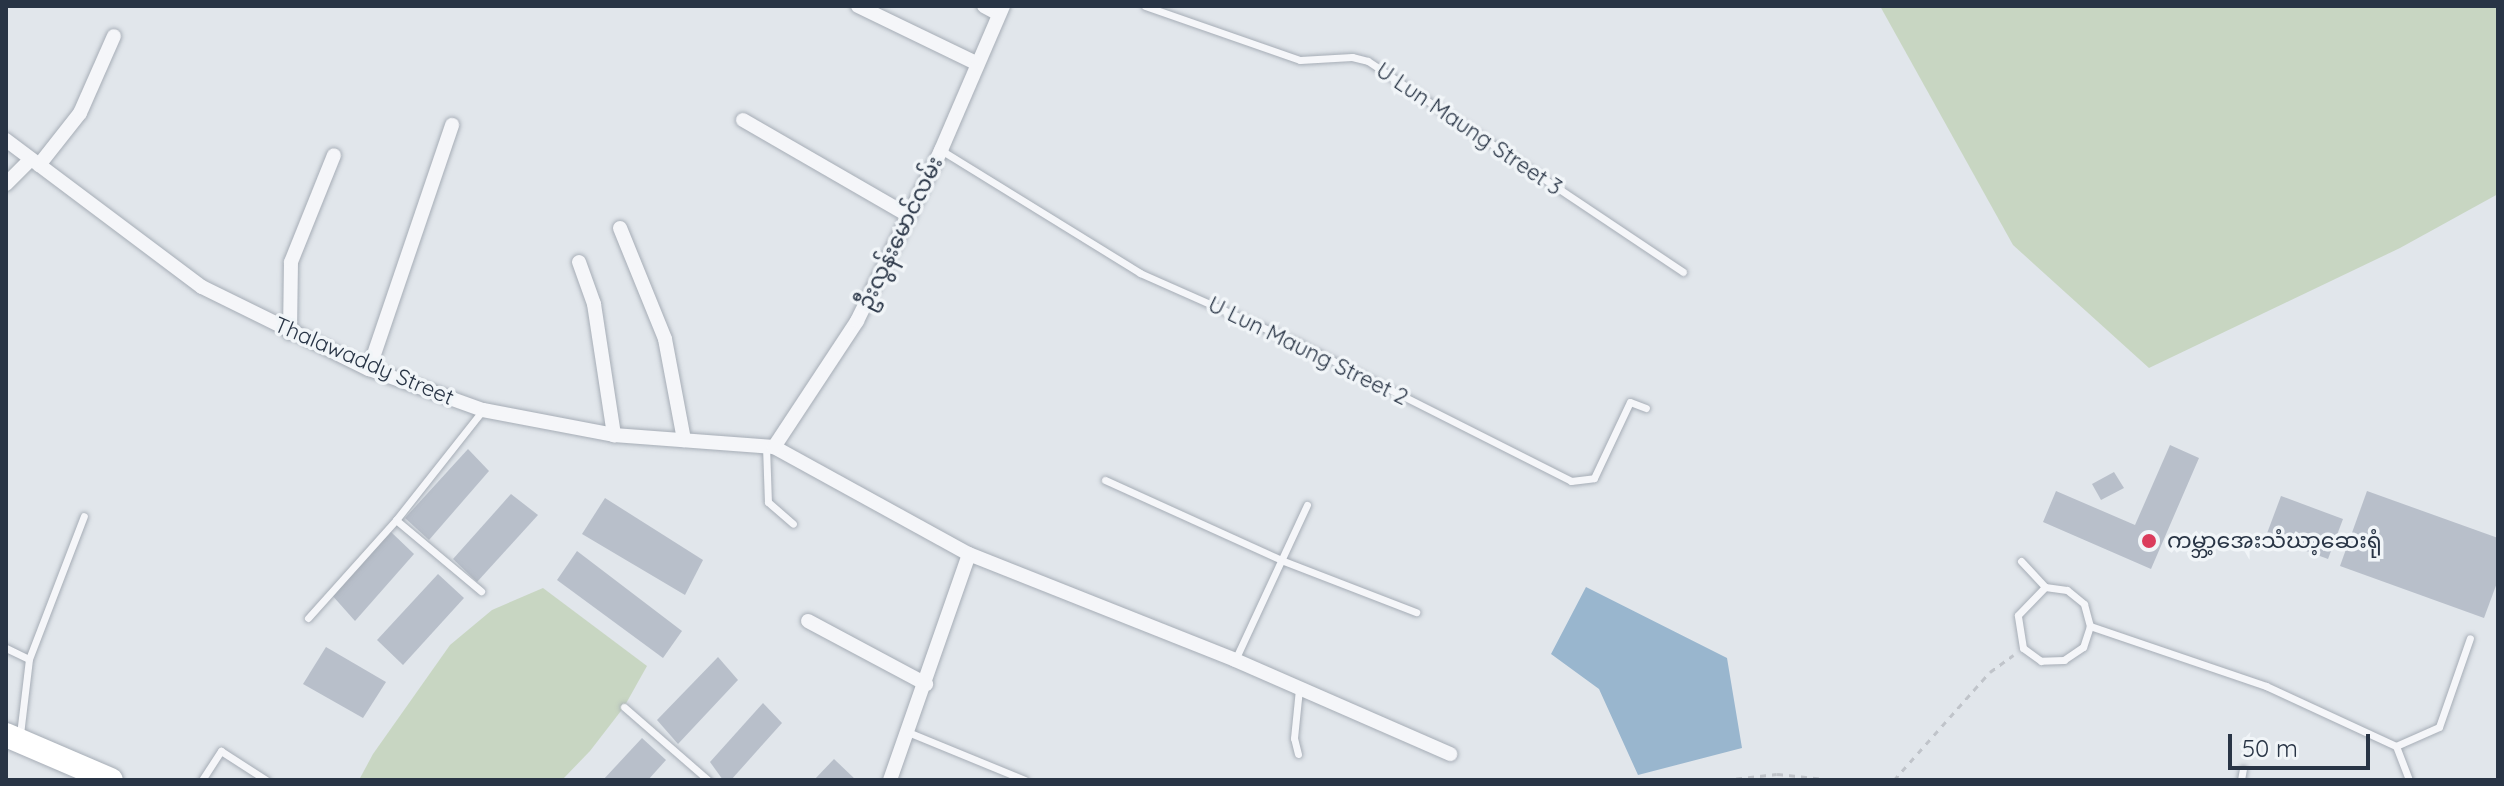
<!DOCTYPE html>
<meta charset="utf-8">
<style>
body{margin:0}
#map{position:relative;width:2504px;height:786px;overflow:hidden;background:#e1e6eb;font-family:Quicksand,"Noto Sans Myanmar",sans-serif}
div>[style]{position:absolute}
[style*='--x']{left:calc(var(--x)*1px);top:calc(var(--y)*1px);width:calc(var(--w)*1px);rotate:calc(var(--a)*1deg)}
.green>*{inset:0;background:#c8d6c2}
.water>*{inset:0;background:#99b6ce}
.building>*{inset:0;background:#b8bfca}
.path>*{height:3px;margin-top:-1.5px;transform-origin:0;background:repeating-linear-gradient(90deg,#c0c4ca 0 6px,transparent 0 12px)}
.roads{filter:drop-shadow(0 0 2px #a6adb6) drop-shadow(0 0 2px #a6adb6)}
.lane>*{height:7px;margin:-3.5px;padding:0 3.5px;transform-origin:3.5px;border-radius:3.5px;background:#f5f6f9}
.street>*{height:14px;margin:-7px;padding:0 7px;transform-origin:7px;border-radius:7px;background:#f5f6f9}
.primary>*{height:24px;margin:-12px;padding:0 12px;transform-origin:12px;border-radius:12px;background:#fff}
.dots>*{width:22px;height:22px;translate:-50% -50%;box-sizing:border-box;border:4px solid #f1f5f8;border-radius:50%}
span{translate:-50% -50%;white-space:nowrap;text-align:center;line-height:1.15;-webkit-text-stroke:7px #f1f5f8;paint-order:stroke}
.street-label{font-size:22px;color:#283445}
.poi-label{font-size:22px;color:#283445}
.left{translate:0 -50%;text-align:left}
.frame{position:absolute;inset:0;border:8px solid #283445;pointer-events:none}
.scale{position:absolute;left:2228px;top:734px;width:142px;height:36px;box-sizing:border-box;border:4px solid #283445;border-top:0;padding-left:10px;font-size:24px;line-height:28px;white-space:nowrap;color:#283445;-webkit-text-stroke:6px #f1f5f8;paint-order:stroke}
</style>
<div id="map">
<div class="green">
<div style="clip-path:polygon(1880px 6px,2498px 6px,2498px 194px,2400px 248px,2149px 368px,2013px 245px)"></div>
<div style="clip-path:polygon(543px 588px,647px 666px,624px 707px,590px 751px,562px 780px,359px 780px,373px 754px,450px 645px,492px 610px)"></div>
</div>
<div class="water">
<div style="clip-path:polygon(1586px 587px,1727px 658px,1742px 748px,1638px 775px,1599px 689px,1551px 654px)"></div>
</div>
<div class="building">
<div style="clip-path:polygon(2170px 445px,2199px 458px,2151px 569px,2043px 522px,2056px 491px,2135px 525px)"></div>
<div style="clip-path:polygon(468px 449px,489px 471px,429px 540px,405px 518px)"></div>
<div style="clip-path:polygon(2114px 472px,2124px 488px,2101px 500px,2092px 484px)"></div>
<div style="clip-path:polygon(2367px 491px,2498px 538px,2498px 580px,2484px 618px,2340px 566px)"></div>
<div style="clip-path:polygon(511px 494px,538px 515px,477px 582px,453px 559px)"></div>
<div style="clip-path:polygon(2281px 496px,2343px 519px,2328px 559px,2266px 536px)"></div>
<div style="clip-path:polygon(605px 498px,703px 560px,685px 595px,582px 534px)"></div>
<div style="clip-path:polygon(390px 531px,414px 554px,355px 621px,331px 594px)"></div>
<div style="clip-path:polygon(577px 551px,682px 631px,663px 658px,557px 580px)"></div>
<div style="clip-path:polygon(438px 574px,464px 598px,403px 665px,377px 640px)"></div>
<div style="clip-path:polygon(326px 647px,386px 682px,363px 718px,303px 684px)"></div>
<div style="clip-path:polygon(718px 657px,738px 680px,678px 744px,657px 720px)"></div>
<div style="clip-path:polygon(763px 703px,782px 723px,731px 780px,723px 780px,710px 762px)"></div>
<div style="clip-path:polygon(642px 738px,666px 760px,648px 780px,603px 780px)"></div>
<div style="clip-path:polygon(834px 759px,856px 780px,814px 780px)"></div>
</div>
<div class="path">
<div style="--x:1724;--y:780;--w:53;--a:-6.5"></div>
<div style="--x:1777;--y:774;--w:57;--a:6"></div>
<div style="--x:1894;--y:780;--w:144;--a:-48.4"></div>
<div style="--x:1990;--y:672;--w:29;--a:-36"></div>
</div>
<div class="roads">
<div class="lane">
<div style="--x:1145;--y:6;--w:164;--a:19.2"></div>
<div style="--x:1300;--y:60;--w:52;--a:-3.3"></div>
<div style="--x:1352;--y:57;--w:16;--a:14"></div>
<div style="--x:1368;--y:61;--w:379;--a:33.8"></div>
<div style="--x:941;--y:150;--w:234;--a:31.7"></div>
<div style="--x:1140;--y:273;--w:173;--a:23.9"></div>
<div style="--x:1298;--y:343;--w:306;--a:26.8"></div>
<div style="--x:1571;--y:481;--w:23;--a:-7"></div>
<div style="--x:1594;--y:478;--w:84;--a:-64.7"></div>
<div style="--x:1630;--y:402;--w:17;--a:21"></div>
<div style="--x:766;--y:446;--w:56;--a:88"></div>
<div style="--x:768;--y:502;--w:33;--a:41"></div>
<div style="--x:1105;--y:480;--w:193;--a:24.4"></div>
<div style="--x:1281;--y:560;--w:145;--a:21.1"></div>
<div style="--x:396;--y:520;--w:111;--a:39.9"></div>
<div style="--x:2021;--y:561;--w:35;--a:47"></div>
<div style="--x:2045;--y:587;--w:22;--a:8"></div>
<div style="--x:2067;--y:590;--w:22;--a:39"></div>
<div style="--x:2084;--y:604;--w:23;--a:75"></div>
<div style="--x:2090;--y:626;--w:22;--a:108"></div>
<div style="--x:2083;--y:647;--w:23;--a:146"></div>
<div style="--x:2064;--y:660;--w:23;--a:178"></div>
<div style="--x:2041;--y:661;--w:22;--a:-144"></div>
<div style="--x:2023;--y:648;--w:33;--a:-99"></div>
<div style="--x:2018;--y:615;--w:39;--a:-46"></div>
<div style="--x:308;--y:618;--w:132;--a:-48.1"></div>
<div style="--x:396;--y:520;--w:140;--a:-51.7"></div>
<div style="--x:2090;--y:626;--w:186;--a:18.8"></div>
<div style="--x:2266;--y:686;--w:143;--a:24.8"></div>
<div style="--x:2396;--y:746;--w:36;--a:69"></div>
<div style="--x:6;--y:648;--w:25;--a:26"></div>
<div style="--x:29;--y:659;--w:77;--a:96.8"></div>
<div style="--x:29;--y:659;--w:153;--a:-69"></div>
<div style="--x:1235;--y:660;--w:171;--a:-65.1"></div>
<div style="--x:624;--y:707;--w:111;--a:41"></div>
<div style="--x:908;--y:732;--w:126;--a:22.3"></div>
<div style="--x:2396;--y:746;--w:47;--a:-23.8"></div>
<div style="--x:2439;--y:727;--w:94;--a:-70.8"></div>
<div style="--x:1298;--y:754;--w:16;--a:-104"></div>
<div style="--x:1294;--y:738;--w:49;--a:-84.2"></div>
<div style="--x:202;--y:780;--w:35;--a:-57"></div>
<div style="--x:221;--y:751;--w:54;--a:32.8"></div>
<div style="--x:2241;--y:780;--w:11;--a:-80"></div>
</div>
<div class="street">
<div style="--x:858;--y:6;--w:133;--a:25.8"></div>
<div style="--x:984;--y:6;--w:17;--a:28"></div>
<div style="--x:743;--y:120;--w:192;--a:30"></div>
<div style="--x:6;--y:140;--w:245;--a:36.9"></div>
<div style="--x:202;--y:287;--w:186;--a:26.2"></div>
<div style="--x:369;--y:369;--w:121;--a:19.8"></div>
<div style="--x:483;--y:410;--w:133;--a:10.8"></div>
<div style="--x:614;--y:435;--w:160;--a:4.3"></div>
<div style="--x:774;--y:447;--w:222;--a:28.8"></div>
<div style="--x:969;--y:554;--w:286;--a:21.7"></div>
<div style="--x:1235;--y:660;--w:235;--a:23.6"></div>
<div style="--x:39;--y:165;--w:66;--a:-51.7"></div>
<div style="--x:80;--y:113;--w:84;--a:-66.2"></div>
<div style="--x:6;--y:184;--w:35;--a:-45"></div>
<div style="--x:620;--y:228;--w:120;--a:67.9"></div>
<div style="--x:665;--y:339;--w:103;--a:79.3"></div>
<div style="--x:579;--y:262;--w:45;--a:70.3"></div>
<div style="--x:594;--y:304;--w:133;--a:81.3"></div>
<div style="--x:290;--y:333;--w:71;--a:-89.2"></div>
<div style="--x:291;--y:262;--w:115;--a:-68.1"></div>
<div style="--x:369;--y:369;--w:258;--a:-71.2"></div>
<div style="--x:774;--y:447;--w:151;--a:-56.6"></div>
<div style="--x:857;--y:321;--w:191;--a:-63.8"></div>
<div style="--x:941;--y:150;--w:157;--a:-66.7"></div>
<div style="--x:808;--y:621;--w:134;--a:28.1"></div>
<div style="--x:890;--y:780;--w:239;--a:-70.7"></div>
</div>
<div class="primary">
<div style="--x:6;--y:735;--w:114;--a:23.2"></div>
</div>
</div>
<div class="dots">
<div style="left:2149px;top:541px;background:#db3c5c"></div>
</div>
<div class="street-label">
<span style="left:1469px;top:129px;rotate:34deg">U Lun Maung Street 3</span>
<span style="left:900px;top:233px;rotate:-64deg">ဦးလွန်းမောင်လမ်း</span>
<span style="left:1308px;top:351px;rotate:26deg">U Lun Maung Street 2</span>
<span style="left:364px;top:361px;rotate:23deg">Thalawaddy Street</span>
</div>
<div class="poi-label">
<span class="left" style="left:2167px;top:541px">ကမ္ဘာ့အေးသံဃာ့ဆေးရုံ</span>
</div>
<div class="frame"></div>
<div class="scale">50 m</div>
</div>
